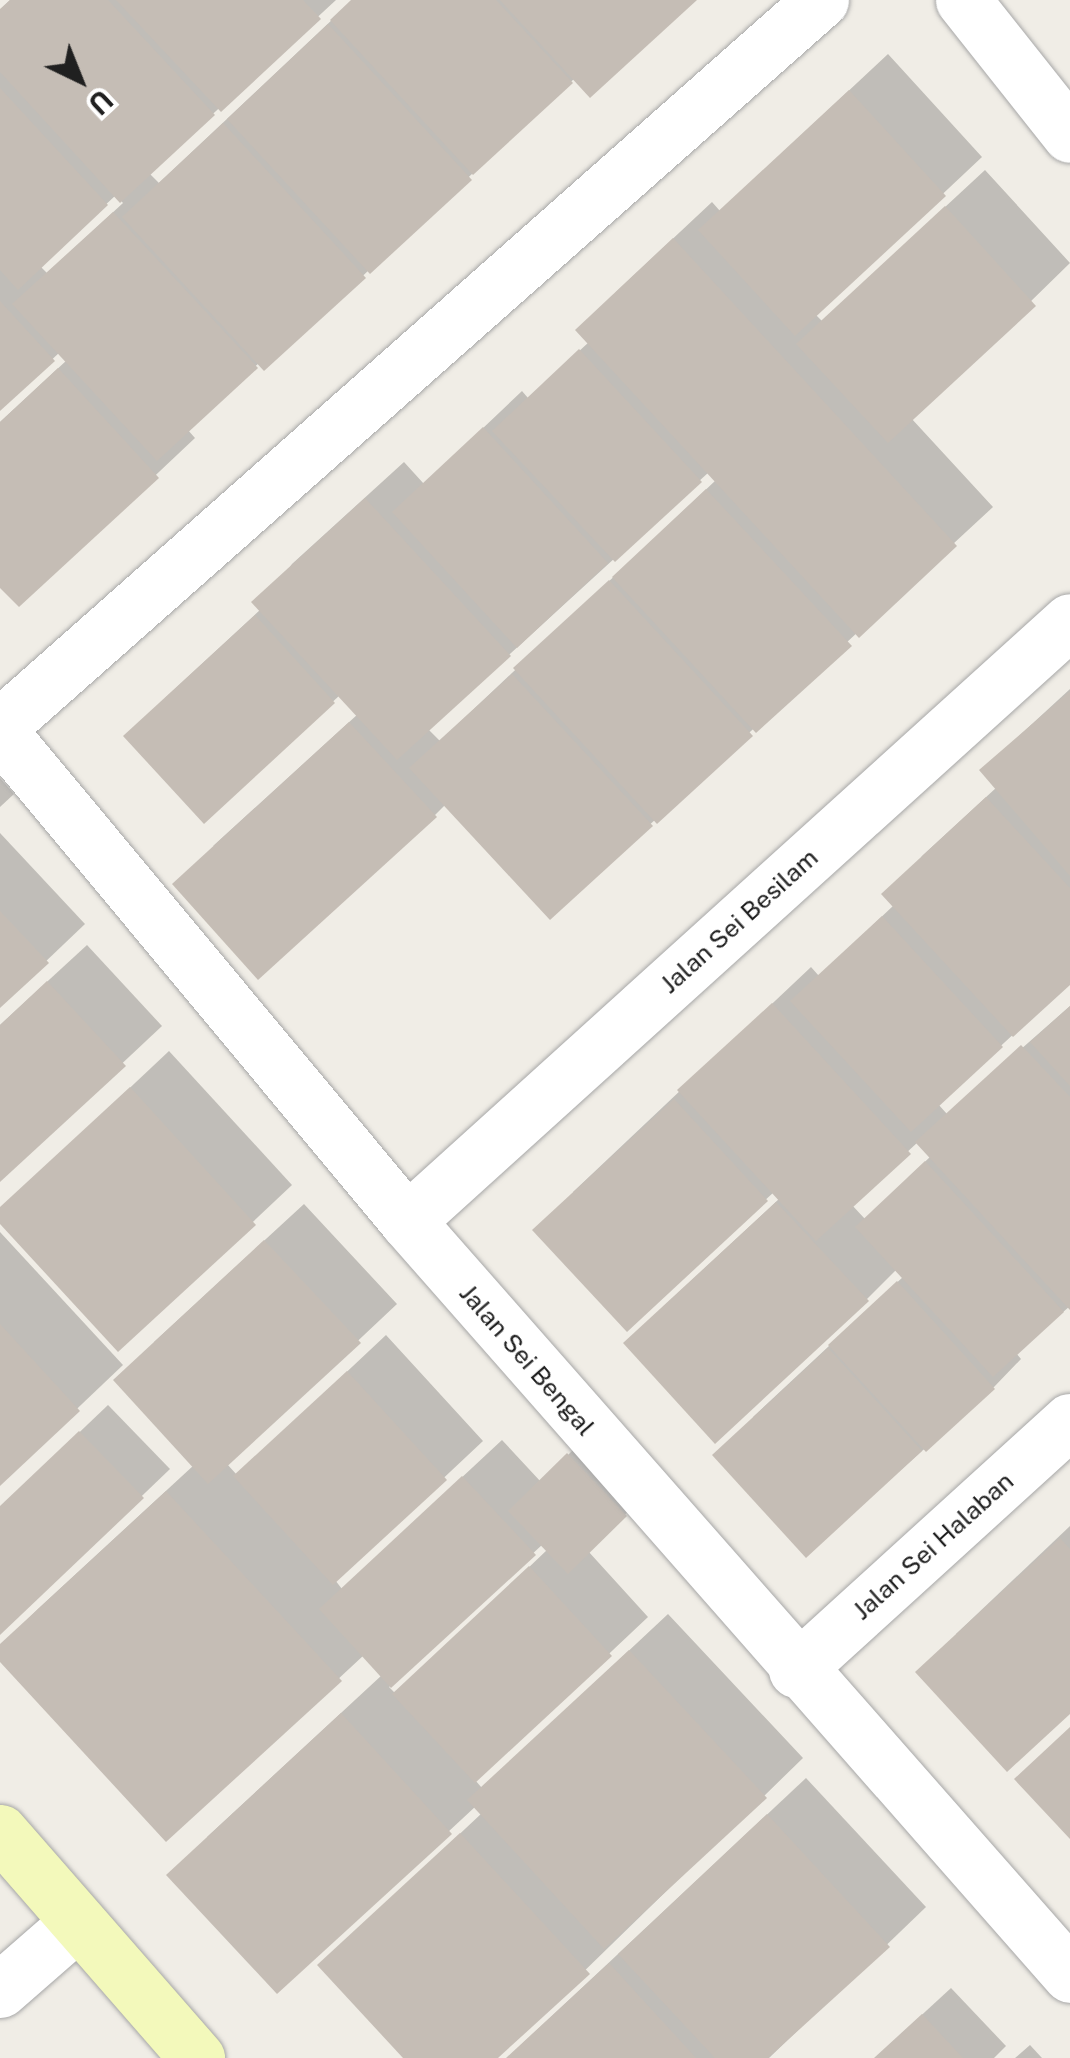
<!DOCTYPE html>
<style>
body{margin:0}
#map{position:relative;width:1070px;height:2058px;overflow:hidden;background:#f0ede6;font-family:"Public Sans",sans-serif}
div>[style]{position:absolute}
[style*='--x']{left:calc(var(--x)*1px);top:calc(var(--y)*1px);width:calc(var(--w)*1px);rotate:calc(var(--a)*1deg)}
.shadow>*{inset:0;background:#0003}
.building>*{inset:0;background:#c5bdb5}
.roads{filter:drop-shadow(0 0 2px #a7a7a7) drop-shadow(0 0 2px #a7a7a7)}
.street>*{height:55px;margin:-27.5px;padding:0 27.5px;transform-origin:27.5px;border-radius:27.5px;background:#fff}
.secondary>*{height:55px;margin:-27.5px;padding:0 27.5px;transform-origin:27.5px;border-radius:27.5px;background:#f3f9bb}
span{translate:-50% -50%;white-space:nowrap;text-align:center;line-height:1.15;-webkit-text-stroke:8px #fff;paint-order:stroke}
.street-label{font-size:25px;color:#202020}
.north{position:absolute;left:30px;top:30px;width:100px;height:100px;-webkit-text-stroke:8px #fff;paint-order:stroke;rotate:137deg;font-size:28px;font-weight:700;line-height:40px;text-align:center;color:#202020}
.north::after{content:'';display:block;margin:auto;width:35px;height:45px;background:#202020;clip-path:polygon(50% 0,100% 100%,50% 72%,0 100%)}
</style>
<div id="map">
<div class="shadow">
<div style="clip-path:polygon(evenodd,10px 0,336px 0,149px 173px,159px 183px,353px 0,693px 0,575px 78px,265px 367px,260px 362px,187px 429px,195px 438px,19px 604px,0 584px,0 422px,67px 360px,60px 352px,0 408px,0 10px,10px 0,116px 195px,123px 203px,47px 273px,40px 266px,116px 195px)"></div>
<div style="clip-path:polygon(evenodd,888px 54px,982px 157px,815px 314px,822px 321px,985px 170px,1070px 263px,911px 418px,993px 507px,550px 917px,446px 804px,435px 815px,213px 846px,358px 714px,340px 695px,204px 821px,165px 698px,261px 609px,292px 564px,404px 462px,424px 484px,522px 391px,528px 398px,589px 342px,616px 292px,712px 202px,720px 211px,888px 54px,709px 472px,716px 480px,440px 741px,428px 729px,709px 472px)"></div>
<div style="clip-path:polygon(evenodd,1070px 689px,1070px 982px,938px 1104px,947px 1114px,1070px 1006px,1070px 1306px,1016px 1353px,1021px 1359px,994px 1387px,806px 1554px,753px 1417px,904px 1276px,897px 1269px,867px 1299px,664px 1306px,780px 1198px,774px 1192px,627px 1328px,573px 1192px,811px 967px,819px 976px,894px 905px,922px 856px,997px 787px,982px 770px,1070px 689px,918px 1142px,931px 1156px,865px 1219px,851px 1204px,918px 1142px)"></div>
<div style="clip-path:polygon(0 778px,14px 794px,0 807px)"></div>
<div style="clip-path:polygon(0 833px,85px 924px,0 1005px)"></div>
<div style="clip-path:polygon(87px 945px,162px 1026px,0 1178px,0 1025px)"></div>
<div style="clip-path:polygon(169px 1051px,292px 1185px,118px 1349px,0 1220px,0 1210px)"></div>
<div style="clip-path:polygon(evenodd,304px 1204px,397px 1304px,227px 1464px,237px 1475px,386px 1335px,483px 1441px,335px 1580px,342px 1589px,502px 1440px,541px 1482px,596px 1427px,653px 1487px,588px 1551px,648px 1617px,475px 1780px,482px 1788px,668px 1614px,803px 1758px,495px 2058px,406px 2058px,320px 1965px,482px 1813px,476px 1806px,277px 1991px,207px 1837px,382px 1675px,364px 1655px,166px 1839px,0 1658px,0 1647px,39px 1608px,194px 1465px,154px 1342px,304px 1204px,543px 1544px,548px 1549px,396px 1694px,389px 1687px,543px 1544px)"></div>
<div style="clip-path:polygon(0 1232px,123px 1365px,0 1482px)"></div>
<div style="clip-path:polygon(108px 1405px,170px 1469px,0 1632px,0 1508px)"></div>
<div style="clip-path:polygon(1070px 1526px,1070px 1711px,956px 1634px)"></div>
<div style="clip-path:polygon(806px 1778px,926px 1907px,769px 2058px,507px 2058px)"></div>
<div style="clip-path:polygon(951px 1988px,1006px 2046px,994px 2058px,875px 2058px)"></div>
<div style="clip-path:polygon(1030px 2045px,1042px 2058px,1015px 2058px)"></div>
</div>
<div class="building">
<div style="clip-path:polygon(10px 0,108px 0,215px 115px,120px 203px,0 72px,0 9px)"></div>
<div style="clip-path:polygon(116px 0,303px 0,321px 19px,221px 112px)"></div>
<div style="clip-path:polygon(351px 0,496px 0,573px 83px,473px 175px,330px 20px)"></div>
<div style="clip-path:polygon(500px 0,697px 0,590px 98px)"></div>
<div style="clip-path:polygon(328px 24px,472px 180px,370px 274px,227px 119px)"></div>
<div style="clip-path:polygon(0 88px,108px 205px,18px 290px,0 270px)"></div>
<div style="clip-path:polygon(849px 90px,946px 196px,795px 336px,698px 230px)"></div>
<div style="clip-path:polygon(223px 123px,366px 278px,264px 371px,122px 217px)"></div>
<div style="clip-path:polygon(945px 206px,1036px 306px,888px 443px,796px 344px)"></div>
<div style="clip-path:polygon(113px 212px,258px 368px,157px 461px,12px 304px)"></div>
<div style="clip-path:polygon(673px 238px,957px 546px,859px 638px,575px 330px)"></div>
<div style="clip-path:polygon(0 301px,55px 361px,0 411px)"></div>
<div style="clip-path:polygon(579px 349px,702px 482px,615px 562px,492px 431px)"></div>
<div style="clip-path:polygon(58px 368px,159px 478px,19px 607px,0 588px,0 422px)"></div>
<div style="clip-path:polygon(483px 427px,608px 563px,517px 648px,392px 512px)"></div>
<div style="clip-path:polygon(706px 489px,852px 646px,756px 733px,612px 577px)"></div>
<div style="clip-path:polygon(365px 498px,511px 656px,397px 760px,251px 602px)"></div>
<div style="clip-path:polygon(609px 580px,753px 736px,657px 824px,513px 668px)"></div>
<div style="clip-path:polygon(255px 615px,335px 703px,204px 824px,123px 736px)"></div>
<div style="clip-path:polygon(512px 674px,653px 826px,550px 920px,409px 768px)"></div>
<div style="clip-path:polygon(1070px 691px,1070px 876px,979px 770px)"></div>
<div style="clip-path:polygon(349px 722px,437px 817px,258px 980px,172px 884px)"></div>
<div style="clip-path:polygon(986px 797px,1070px 888px,1070px 985px,1013px 1037px,881px 894px)"></div>
<div style="clip-path:polygon(0 911px,49px 963px,0 1008px)"></div>
<div style="clip-path:polygon(882px 916px,1003px 1047px,911px 1132px,790px 1001px)"></div>
<div style="clip-path:polygon(47px 981px,126px 1066px,0 1182px,0 1025px)"></div>
<div style="clip-path:polygon(772px 1003px,911px 1154px,816px 1241px,677px 1090px)"></div>
<div style="clip-path:polygon(1070px 1006px,1070px 1086px,1030px 1042px)"></div>
<div style="clip-path:polygon(1021px 1045px,1070px 1097px,1070px 1310px,915px 1142px)"></div>
<div style="clip-path:polygon(130px 1087px,256px 1225px,118px 1352px,0 1224px,0 1207px)"></div>
<div style="clip-path:polygon(674px 1099px,768px 1201px,627px 1332px,532px 1230px)"></div>
<div style="clip-path:polygon(925px 1161px,1064px 1312px,993px 1377px,855px 1227px)"></div>
<div style="clip-path:polygon(776px 1202px,869px 1301px,715px 1444px,623px 1343px)"></div>
<div style="clip-path:polygon(264px 1240px,361px 1343px,208px 1484px,113px 1380px)"></div>
<div style="clip-path:polygon(897px 1281px,995px 1389px,926px 1452px,828px 1345px)"></div>
<div style="clip-path:polygon(0 1324px,80px 1411px,0 1486px)"></div>
<div style="clip-path:polygon(828px 1348px,922px 1451px,806px 1558px,712px 1455px)"></div>
<div style="clip-path:polygon(347px 1371px,447px 1480px,333px 1585px,233px 1476px)"></div>
<div style="clip-path:polygon(79px 1431px,144px 1498px,0 1635px,0 1506px)"></div>
<div style="clip-path:polygon(567px 1453px,627px 1516px,568px 1574px,508px 1511px)"></div>
<div style="clip-path:polygon(462px 1476px,536px 1555px,391px 1688px,319px 1609px)"></div>
<div style="clip-path:polygon(166px 1491px,342px 1681px,166px 1842px,0 1662px,0 1644px)"></div>
<div style="clip-path:polygon(1060px 1538px,1070px 1549px,1070px 1714px,1007px 1772px,915px 1672px)"></div>
<div style="clip-path:polygon(529px 1566px,612px 1656px,475px 1783px,392px 1694px)"></div>
<div style="clip-path:polygon(629px 1650px,767px 1798px,604px 1949px,467px 1800px)"></div>
<div style="clip-path:polygon(341px 1713px,452px 1834px,277px 1994px,166px 1875px)"></div>
<div style="clip-path:polygon(1070px 1727px,1070px 1839px,1014px 1779px)"></div>
<div style="clip-path:polygon(767px 1814px,890px 1947px,768px 2058px,715px 2058px,618px 1954px)"></div>
<div style="clip-path:polygon(460px 1833px,590px 1974px,498px 2058px,403px 2058px,317px 1965px)"></div>
<div style="clip-path:polygon(609px 1963px,696px 2058px,506px 2058px)"></div>
<div style="clip-path:polygon(922px 2014px,963px 2058px,874px 2058px)"></div>
</div>
<div class="roads">
<div class="street">
<div style="--x:963;--y:0;--w:172;--a:51.6"></div>
<div style="--x:0;--y:726;--w:1096;--a:-41.49"></div>
<div style="--x:0;--y:732;--w:636;--a:50.23"></div>
<div style="--x:407;--y:1221;--w:1004;--a:48.67"></div>
<div style="--x:407;--y:1221;--w:894;--a:-42.14"></div>
<div style="--x:796;--y:1670;--w:370;--a:-42.3"></div>
<div style="--x:0;--y:1990;--w:103;--a:-41.1"></div>
</div>
<div class="secondary">
<div style="--x:0;--y:1832;--w:300;--a:48.9"></div>
</div>
</div>
<div class="street-label">
<span style="left:739px;top:921px;rotate:-42deg">Jalan Sei Besilam</span>
<span style="left:527px;top:1360px;rotate:49deg">Jalan Sei Bengal</span>
<span style="left:933px;top:1546px;rotate:-42deg">Jalan Sei Halaban</span>
</div>
<div class="north">U</div>
</div>
